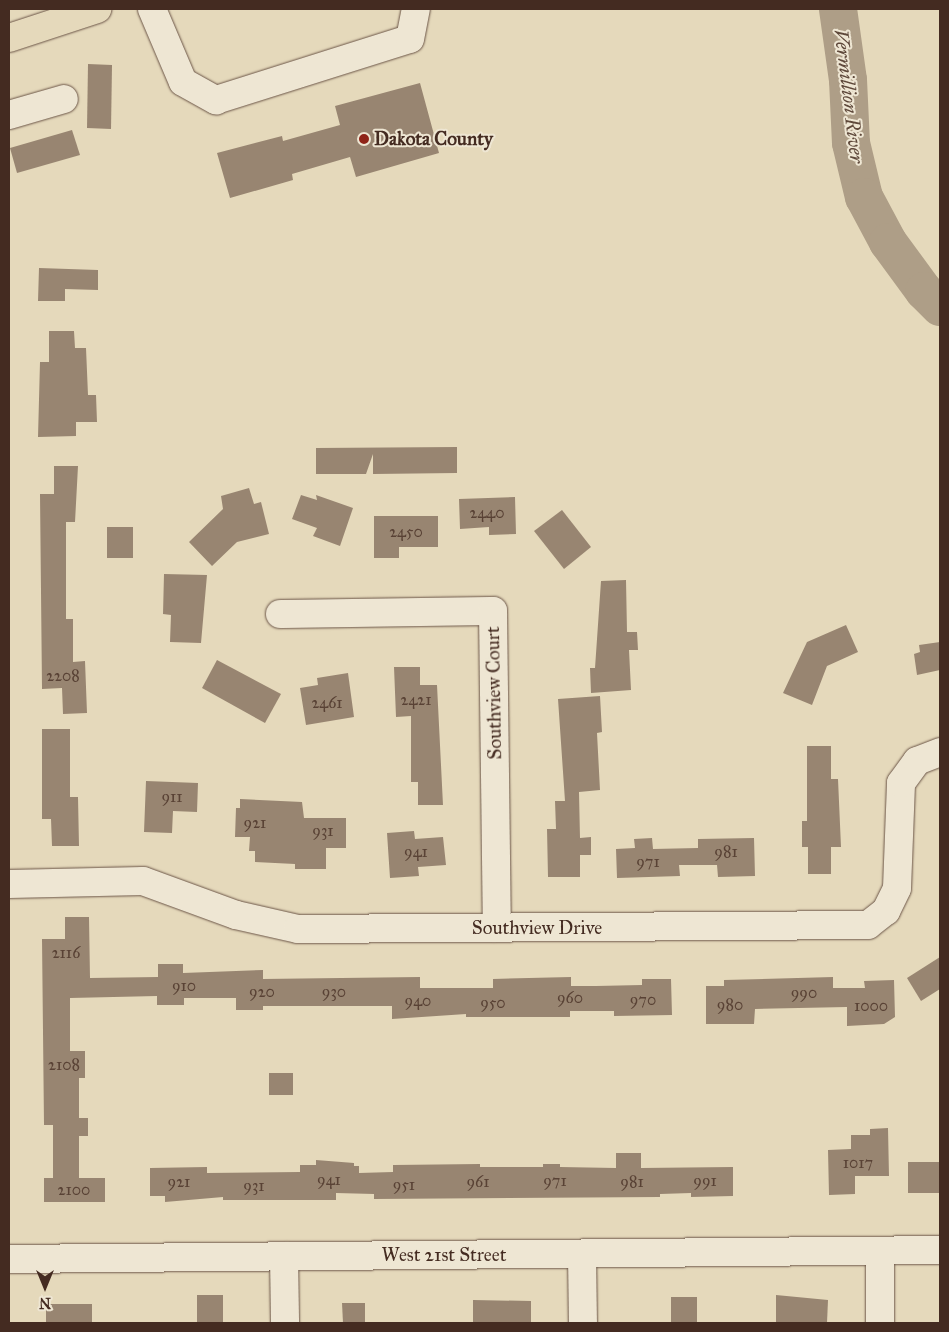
<!DOCTYPE html>
<style>
body{margin:0}
#map{position:relative;width:949px;height:1332px;overflow:hidden;background:#e5d9bb;font-family:"IM FELL Great Primer",serif}
div>[style]{position:absolute}
[style*='--x']{left:calc(var(--x)*1px);top:calc(var(--y)*1px);width:calc(var(--w)*1px);rotate:calc(var(--a)*1deg)}
.river>*{height:38px;margin:-19px;padding:0 19px;transform-origin:19px;border-radius:19px;background:#ae9e87}
.building>*{inset:0;background:#988571}
.roads{filter:drop-shadow(0 0 1px #6c5648) drop-shadow(0 0 1px #6c5648)}
.minor>*{height:28px;margin:-14px;padding:0 14px;transform-origin:14px;border-radius:14px;background:#eee6d3}
.major>*{height:28px;margin:-14px;padding:0 14px;transform-origin:14px;border-radius:14px;background:#e5d9bb}
.dots>*{width:14px;height:14px;translate:-50% -50%;box-sizing:border-box;border:2px solid #eee6d3;border-radius:50%}
span{translate:-50% -50%;white-space:nowrap;text-align:center;line-height:1.15;-webkit-text-stroke:4px #eee6d3;paint-order:stroke}
.number-label{font-size:16px;color:#594235}
.number-label span{-webkit-text-stroke-width:0}
.poi-label{font-size:19px;color:#442b21;font-weight:700}
.left{translate:0 -50%;text-align:left}
.street-label{font-size:19px;color:#442b21}
.water-label{font-size:20px;color:#5e483a;font-style:italic}
.frame{position:absolute;inset:0;border:10px solid #442b21;pointer-events:none}
.north{position:absolute;left:20px;top:1262px;width:50px;height:50px;-webkit-text-stroke:4px #eee6d3;paint-order:stroke;rotate:180deg;font-size:14px;font-weight:700;line-height:20px;text-align:center;color:#442b21}
.north::after{content:'';display:block;margin:auto;width:18px;height:22px;background:#442b21;clip-path:polygon(50% 0,100% 100%,50% 72%,0 100%)}
</style>
<div id="map">
<div class="river">
<div style="--x:838;--y:9;--w:72;--a:82"></div>
<div style="--x:848;--y:80;--w:63;--a:87.3"></div>
<div style="--x:851;--y:143;--w:56;--a:76.5"></div>
<div style="--x:864;--y:197;--w:51;--a:61.9"></div>
<div style="--x:888;--y:242;--w:61;--a:53.7"></div>
<div style="--x:924;--y:291;--w:23;--a:45"></div>
</div>
<div class="building">
<div style="clip-path:polygon(88px 64px,112px 65px,111px 129px,87px 128px)"></div>
<div style="clip-path:polygon(420px 83px,439px 153px,356px 177px,350px 157px,292px 174px,293px 180px,230px 198px,217px 153px,282px 136px,283px 141px,340px 125px,335px 106px)"></div>
<div style="clip-path:polygon(72px 130px,80px 155px,17px 173px,10px 148px)"></div>
<div style="clip-path:polygon(39px 268px,98px 270px,98px 290px,65px 289px,65px 301px,38px 301px)"></div>
<div style="clip-path:polygon(49px 331px,74px 331px,75px 348px,86px 348px,88px 395px,96px 395px,97px 422px,76px 422px,76px 436px,38px 437px,40px 362px,49px 362px)"></div>
<div style="clip-path:polygon(457px 447px,457px 473px,373px 474px,373px 454px,366px 474px,316px 474px,316px 448px)"></div>
<div style="clip-path:polygon(54px 466px,78px 466px,75px 522px,66px 522px,66px 619px,73px 619px,73px 662px,85px 661px,87px 713px,63px 714px,62px 688px,42px 689px,40px 494px,54px 494px)"></div>
<div style="clip-path:polygon(249px 488px,254px 504px,261px 502px,269px 534px,237px 542px,212px 566px,189px 542px,223px 509px,221px 496px)"></div>
<div style="clip-path:polygon(301px 495px,317px 500px,316px 495px,353px 508px,340px 546px,313px 536px,317px 528px,292px 519px)"></div>
<div style="clip-path:polygon(515px 497px,516px 534px,489px 535px,489px 527px,460px 529px,459px 499px)"></div>
<div style="clip-path:polygon(562px 510px,591px 547px,564px 569px,534px 531px)"></div>
<div style="clip-path:polygon(374px 516px,438px 516px,438px 547px,399px 547px,399px 558px,374px 558px)"></div>
<div style="clip-path:polygon(107px 527px,133px 527px,133px 558px,107px 558px)"></div>
<div style="clip-path:polygon(164px 574px,207px 575px,201px 643px,170px 642px,171px 615px,163px 614px)"></div>
<div style="clip-path:polygon(626px 580px,627px 632px,637px 632px,638px 650px,629px 650px,631px 690px,591px 693px,590px 668px,595px 668px,601px 581px)"></div>
<div style="clip-path:polygon(846px 625px,858px 652px,827px 666px,812px 705px,783px 693px,807px 642px)"></div>
<div style="clip-path:polygon(940px 642px,940px 670px,917px 675px,914px 654px,920px 652px,919px 645px)"></div>
<div style="clip-path:polygon(217px 660px,281px 694px,265px 723px,202px 688px)"></div>
<div style="clip-path:polygon(394px 667px,420px 667px,420px 685px,437px 685px,443px 805px,418px 805px,418px 782px,411px 782px,411px 716px,396px 717px)"></div>
<div style="clip-path:polygon(348px 673px,354px 717px,306px 725px,300px 688px,318px 685px,317px 678px)"></div>
<div style="clip-path:polygon(600px 696px,602px 732px,597px 733px,600px 790px,579px 792px,580px 838px,591px 837px,591px 855px,580px 855px,580px 877px,548px 877px,547px 829px,556px 829px,555px 801px,565px 801px,558px 699px)"></div>
<div style="clip-path:polygon(42px 729px,70px 729px,70px 797px,78px 797px,79px 846px,52px 846px,51px 819px,42px 819px)"></div>
<div style="clip-path:polygon(807px 746px,831px 746px,831px 779px,838px 779px,841px 847px,831px 847px,831px 874px,808px 874px,808px 847px,802px 847px,802px 821px,807px 821px)"></div>
<div style="clip-path:polygon(146px 781px,198px 783px,197px 812px,173px 811px,172px 833px,144px 832px)"></div>
<div style="clip-path:polygon(240px 799px,302px 802px,304px 818px,346px 818px,346px 848px,326px 848px,326px 869px,295px 869px,295px 864px,255px 862px,255px 851px,249px 851px,250px 837px,235px 837px,236px 808px,240px 808px)"></div>
<div style="clip-path:polygon(414px 831px,415px 839px,443px 837px,446px 865px,418px 867px,419px 876px,390px 878px,387px 833px)"></div>
<div style="clip-path:polygon(652px 838px,653px 849px,698px 848px,698px 839px,754px 838px,755px 876px,718px 877px,717px 865px,679px 865px,680px 876px,617px 878px,616px 849px,635px 848px,634px 839px)"></div>
<div style="clip-path:polygon(65px 917px,89px 917px,90px 978px,158px 977px,158px 964px,183px 964px,183px 973px,263px 970px,263px 979px,420px 977px,420px 988px,493px 988px,493px 979px,571px 977px,571px 986px,596px 986px,642px 985px,642px 979px,671px 979px,672px 1015px,614px 1016px,614px 1011px,570px 1011px,570px 1017px,466px 1017px,466px 1014px,392px 1019px,392px 1006px,263px 1006px,263px 1010px,236px 1010px,236px 998px,184px 998px,184px 1005px,157px 1005px,157px 996px,70px 998px,70px 1051px,85px 1051px,85px 1078px,79px 1078px,79px 1118px,88px 1118px,88px 1136px,79px 1136px,79px 1178px,105px 1178px,105px 1202px,44px 1202px,44px 1178px,53px 1178px,53px 1125px,44px 1125px,42px 939px,65px 939px)"></div>
<div style="clip-path:polygon(940px 957px,940px 989px,921px 1001px,907px 978px)"></div>
<div style="clip-path:polygon(833px 977px,833px 988px,865px 988px,864px 981px,894px 980px,895px 1017px,884px 1024px,847px 1026px,847px 1007px,755px 1009px,754px 1024px,706px 1024px,706px 986px,724px 986px,724px 980px)"></div>
<div style="clip-path:polygon(269px 1073px,293px 1073px,293px 1095px,269px 1095px)"></div>
<div style="clip-path:polygon(888px 1128px,889px 1176px,855px 1176px,855px 1194px,829px 1195px,828px 1150px,851px 1149px,851px 1135px,870px 1135px,870px 1129px)"></div>
<div style="clip-path:polygon(616px 1153px,641px 1153px,641px 1168px,733px 1167px,733px 1196px,691px 1197px,691px 1193px,660px 1194px,660px 1197px,374px 1199px,374px 1194px,336px 1193px,336px 1200px,223px 1200px,223px 1197px,165px 1202px,165px 1196px,150px 1196px,150px 1168px,207px 1167px,207px 1173px,300px 1172px,300px 1165px,316px 1165px,316px 1160px,354px 1163px,354px 1166px,359px 1166px,359px 1173px,393px 1172px,393px 1165px,480px 1164px,480px 1167px,543px 1167px,543px 1164px,560px 1164px,560px 1167px,616px 1168px)"></div>
<div style="clip-path:polygon(908px 1162px,940px 1162px,940px 1193px,908px 1193px)"></div>
<div style="clip-path:polygon(197px 1295px,223px 1295px,223px 1323px,197px 1323px)"></div>
<div style="clip-path:polygon(776px 1295px,828px 1300px,827px 1323px,776px 1322px)"></div>
<div style="clip-path:polygon(671px 1297px,697px 1297px,697px 1323px,671px 1323px)"></div>
<div style="clip-path:polygon(473px 1300px,531px 1301px,531px 1323px,473px 1323px)"></div>
<div style="clip-path:polygon(342px 1303px,365px 1303px,365px 1323px,343px 1323px)"></div>
<div style="clip-path:polygon(46px 1304px,92px 1304px,92px 1323px,46px 1323px)"></div>
</div>
<div class="roads">
<div class="minor">
<div style="--x:152;--y:9;--w:79;--a:67"></div>
<div style="--x:183;--y:82;--w:38;--a:29"></div>
<div style="--x:216;--y:100;--w:203;--a:-17.5"></div>
<div style="--x:410;--y:39;--w:31;--a:-79"></div>
<div style="--x:9;--y:115;--w:57;--a:-16.2"></div>
<div style="--x:280;--y:614;--w:213;--a:-0.8"></div>
<div style="--x:493;--y:611;--w:317;--a:89.3"></div>
<div style="--x:9;--y:884;--w:134;--a:-1.3"></div>
<div style="--x:143;--y:881;--w:99;--a:20.1"></div>
<div style="--x:236;--y:915;--w:64;--a:12.7"></div>
<div style="--x:298;--y:929;--w:570;--a:-0.4"></div>
<div style="--x:868;--y:925;--w:23;--a:-38"></div>
<div style="--x:886;--y:911;--w:25;--a:-64"></div>
<div style="--x:897;--y:888;--w:105;--a:-87.8"></div>
<div style="--x:901;--y:783;--w:27;--a:-54"></div>
<div style="--x:917;--y:761;--w:25;--a:-21"></div>
<div style="--x:880;--y:1251;--w:72;--a:90"></div>
<div style="--x:582;--y:1254;--w:69;--a:89.2"></div>
<div style="--x:284;--y:1256;--w:67;--a:89.1"></div>
<div style="--x:9;--y:1259;--w:931;--a:-0.55"></div>
</div>
<div class="major">
<div style="--x:9;--y:38;--w:93;--a:-18.2"></div>
</div>
</div>
<div class="dots">
<div style="left:364px;top:139px;background:#8f2418"></div>
</div>
<div class="number-label">
<span style="left:487px;top:513px">2440</span>
<span style="left:406px;top:532px">2450</span>
<span style="left:63px;top:676px">2208</span>
<span style="left:416px;top:700px">2421</span>
<span style="left:327px;top:703px">2461</span>
<span style="left:172px;top:797px">911</span>
<span style="left:255px;top:823px">921</span>
<span style="left:323px;top:831px">931</span>
<span style="left:416px;top:852px">941</span>
<span style="left:726px;top:852px">981</span>
<span style="left:648px;top:862px">971</span>
<span style="left:66px;top:953px">2116</span>
<span style="left:184px;top:986px">910</span>
<span style="left:262px;top:992px">920</span>
<span style="left:334px;top:992px">930</span>
<span style="left:804px;top:993px">990</span>
<span style="left:570px;top:998px">960</span>
<span style="left:643px;top:1000px">970</span>
<span style="left:418px;top:1001px">940</span>
<span style="left:493px;top:1003px">950</span>
<span style="left:730px;top:1005px">980</span>
<span style="left:871px;top:1006px">1000</span>
<span style="left:64px;top:1065px">2108</span>
<span style="left:858px;top:1163px">1017</span>
<span style="left:329px;top:1180px">941</span>
<span style="left:555px;top:1181px">971</span>
<span style="left:705px;top:1181px">991</span>
<span style="left:179px;top:1182px">921</span>
<span style="left:478px;top:1182px">961</span>
<span style="left:632px;top:1182px">981</span>
<span style="left:404px;top:1185px">951</span>
<span style="left:254px;top:1186px">931</span>
<span style="left:74px;top:1190px">2100</span>
</div>
<div class="poi-label">
<span class="left" style="left:374px;top:139px">Dakota County</span>
</div>
<div class="street-label">
<span style="left:494px;top:693px;rotate:-91deg">Southview Court</span>
<span style="left:537px;top:928px">Southview Drive</span>
<span style="left:444px;top:1255px">West 21st Street</span>
</div>
<div class="water-label">
<span style="left:849px;top:96px;rotate:83deg">Vermillion River</span>
</div>
<div class="frame"></div>
<div class="north">N</div>
</div>
